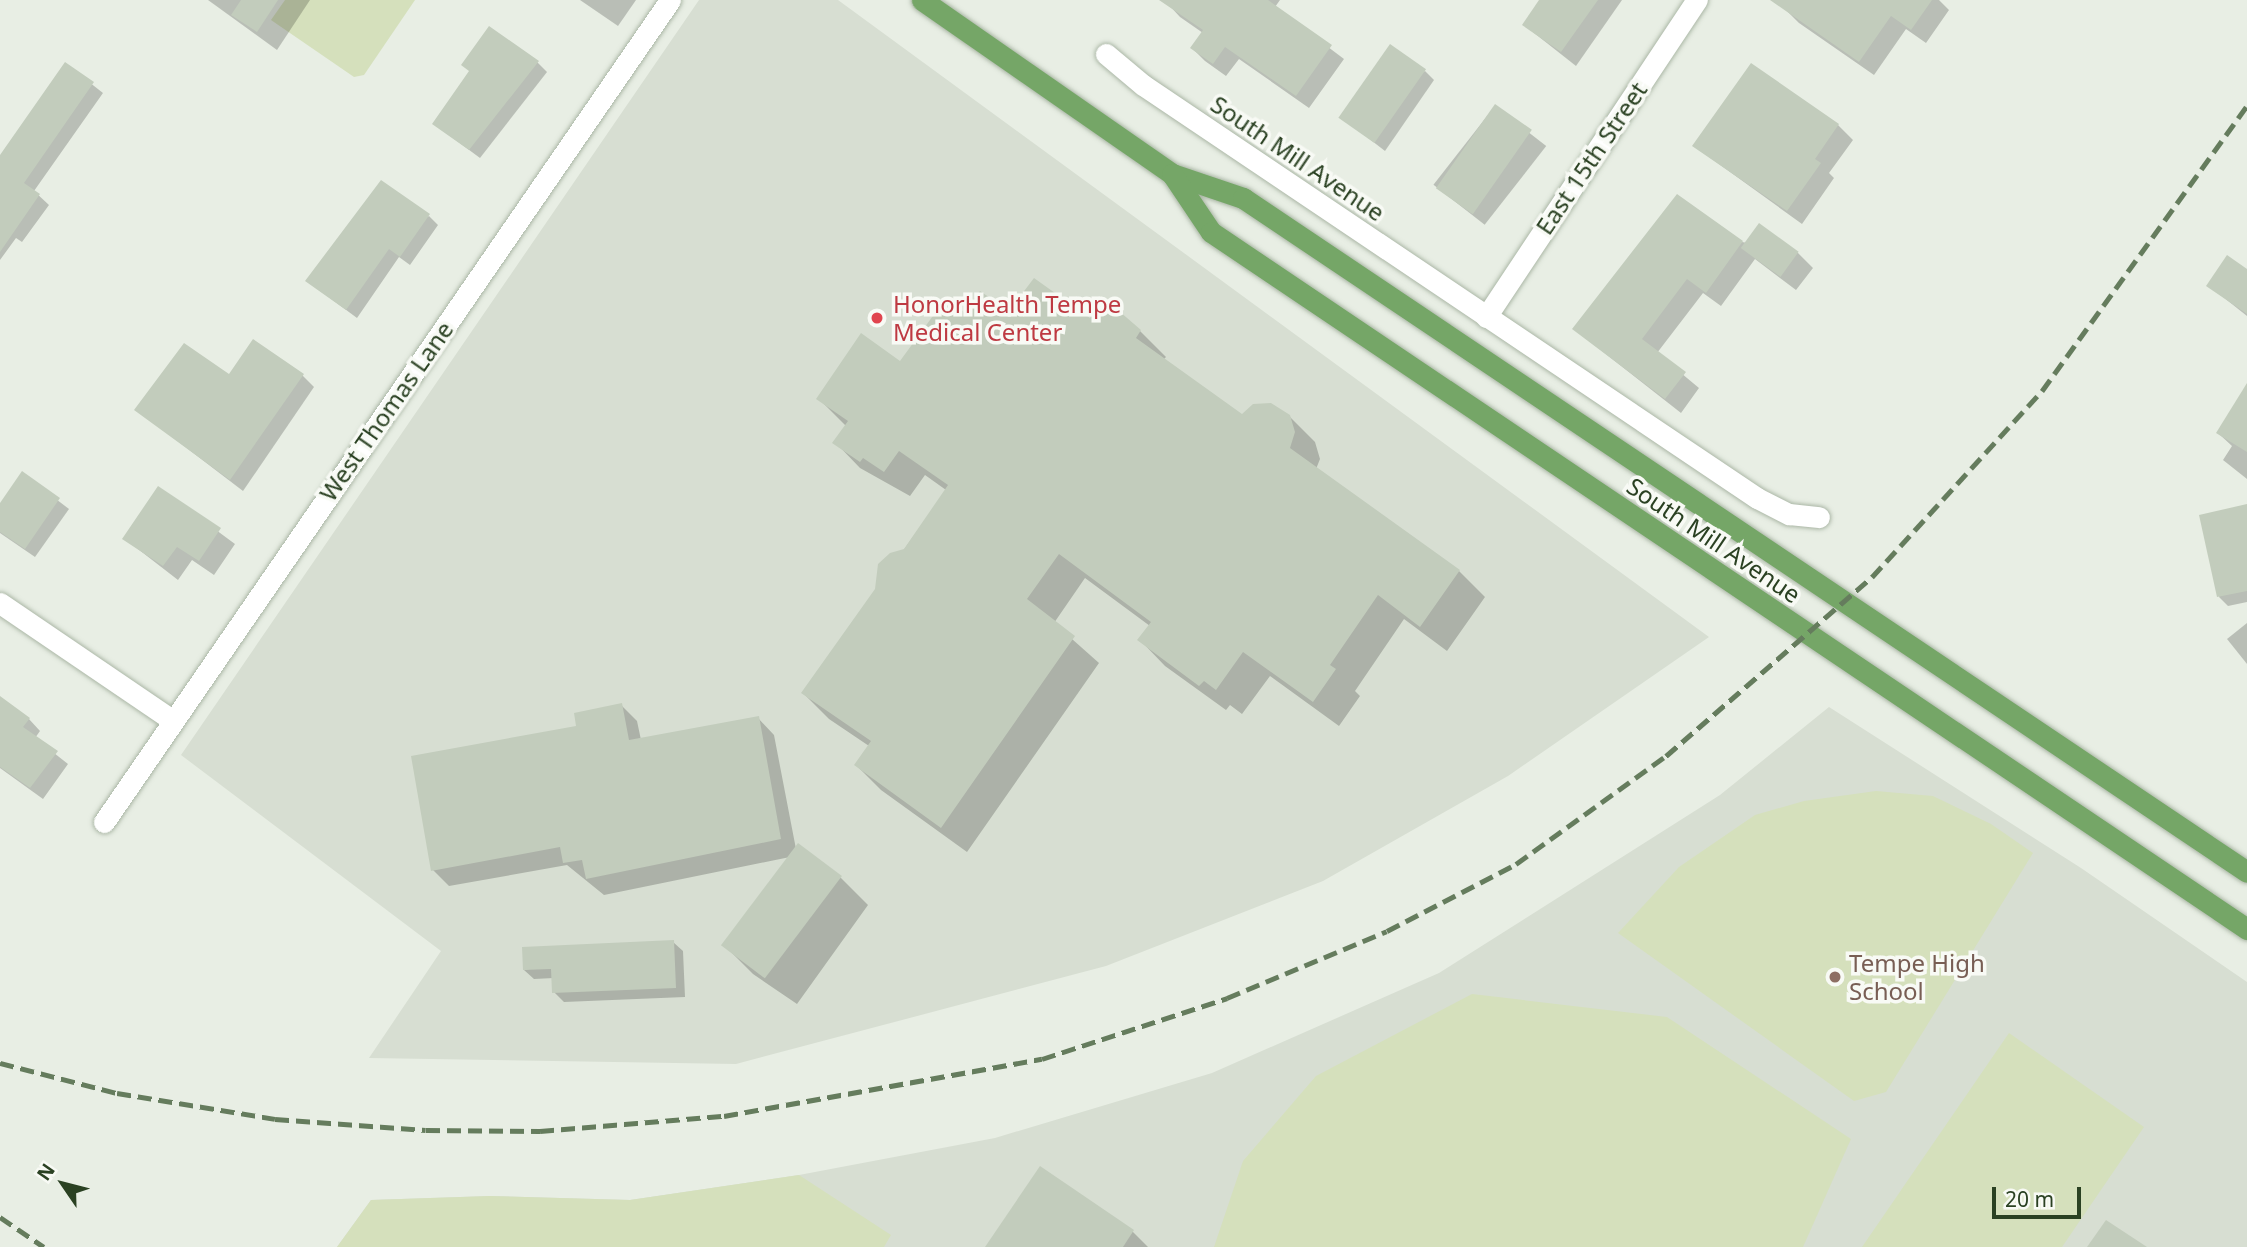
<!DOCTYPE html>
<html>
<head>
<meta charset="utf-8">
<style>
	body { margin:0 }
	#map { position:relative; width:2247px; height:1247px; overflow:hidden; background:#e8eee4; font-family:"Noto Sans",sans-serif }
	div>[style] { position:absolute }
	.built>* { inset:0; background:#d7ded2 }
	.green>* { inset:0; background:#d5e0bc }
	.shadow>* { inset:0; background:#0003; transform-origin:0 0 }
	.building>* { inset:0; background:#c2ccbc; transform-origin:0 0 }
	.roads { filter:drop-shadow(0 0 2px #abb7a6) drop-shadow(0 0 2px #abb7a6) }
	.minor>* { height:21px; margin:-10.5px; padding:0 10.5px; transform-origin:10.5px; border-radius:10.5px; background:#fff }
	.major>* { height:21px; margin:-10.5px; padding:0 10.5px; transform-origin:10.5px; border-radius:10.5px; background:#75a667 }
	.rail>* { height:5px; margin-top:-2.5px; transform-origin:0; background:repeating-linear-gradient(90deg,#657c5d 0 14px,transparent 0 21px) }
	.dots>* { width:19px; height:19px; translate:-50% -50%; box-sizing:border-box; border:4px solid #f8faf5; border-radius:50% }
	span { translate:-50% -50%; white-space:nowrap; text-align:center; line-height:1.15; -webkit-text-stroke:7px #f8faf5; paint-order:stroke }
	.street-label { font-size:24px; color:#2a4122 }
	.health-label { font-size:24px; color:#be3a42 }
	.left { translate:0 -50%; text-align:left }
	.education-label { font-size:24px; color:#785e54 }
	.north { position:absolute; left:28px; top:1149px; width:70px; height:70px; -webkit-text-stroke:5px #f8faf5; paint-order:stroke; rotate:305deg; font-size:19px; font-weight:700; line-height:28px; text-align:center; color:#2a4122 }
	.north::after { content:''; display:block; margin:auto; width:24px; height:32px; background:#2a4122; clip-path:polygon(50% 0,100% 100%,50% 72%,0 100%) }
	.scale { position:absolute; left:1992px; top:1187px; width:89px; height:32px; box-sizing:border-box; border:4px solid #2a4122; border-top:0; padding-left:9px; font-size:21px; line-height:24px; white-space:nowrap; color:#2a4122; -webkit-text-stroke:5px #f8faf5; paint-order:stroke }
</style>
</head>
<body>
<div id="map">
	<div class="built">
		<div style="clip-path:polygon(699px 0,838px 0,1709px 637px,1508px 776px,1323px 881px,1106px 966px,736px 1064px,369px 1058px,441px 951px,181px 755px)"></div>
		<div style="clip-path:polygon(1829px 707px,2081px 868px,2247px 982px,2247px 1247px,337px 1247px,371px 1200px,490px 1196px,630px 1200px,799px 1175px,995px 1138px,1212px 1073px,1439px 973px,1720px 795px)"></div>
	</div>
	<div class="green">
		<div style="clip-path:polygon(285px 0,415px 0,364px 75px,354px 77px,271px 20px)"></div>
		<div style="clip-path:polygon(1876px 791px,1933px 796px,1991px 824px,2033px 853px,1886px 1092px,1854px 1101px,1618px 933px,1679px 867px,1755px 815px,1804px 801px)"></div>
		<div style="clip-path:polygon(1472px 994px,1667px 1017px,1851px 1139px,1803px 1247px,1214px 1247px,1243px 1161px,1316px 1076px)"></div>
		<div style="clip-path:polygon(2009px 1033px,2144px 1127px,2062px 1247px,1862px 1247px)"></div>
		<div style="clip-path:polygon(799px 1175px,891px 1235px,884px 1247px,337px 1247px,371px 1200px,490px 1196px,630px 1200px)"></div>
	</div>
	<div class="shadow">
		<div style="clip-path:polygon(208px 0,310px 0,277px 50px)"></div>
		<div style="clip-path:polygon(580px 0,636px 0,618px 26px)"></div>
		<div style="clip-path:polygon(1170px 0,1280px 0,1275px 7px,1344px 59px,1309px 108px,1239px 59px,1226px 76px,1205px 61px,1192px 48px,1203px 33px,1180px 17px,1168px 4px)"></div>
		<div style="clip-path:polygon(1541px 0,1622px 0,1576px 66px,1524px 25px)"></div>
		<div style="clip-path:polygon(1791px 0,1939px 0,1949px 10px,1926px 43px,1906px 29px,1874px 75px,1799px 23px,1785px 9px)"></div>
		<div style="clip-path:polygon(537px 62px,547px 72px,480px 158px,434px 124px)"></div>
		<div style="clip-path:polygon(66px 64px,103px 93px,34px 191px,49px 205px,22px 242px,16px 238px,0 260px,0 161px)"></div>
		<div style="clip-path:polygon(1425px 71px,1434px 80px,1385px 151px,1341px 117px)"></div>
		<div style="left:1495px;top:106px;width:65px;height:100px;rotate:38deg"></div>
		<div style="clip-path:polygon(1838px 125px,1853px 140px,1829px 173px,1834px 178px,1802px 224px,1694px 146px)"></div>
		<div style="clip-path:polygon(429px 216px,438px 225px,410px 265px,399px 257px,357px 318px,307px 281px)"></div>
		<div style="clip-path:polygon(1742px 242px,1798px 253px,1813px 268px,1796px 290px,1755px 259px,1721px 306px,1703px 293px,1657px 353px,1699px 388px,1681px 413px,1574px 329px)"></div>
		<div style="clip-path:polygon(2247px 271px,2247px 316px,2208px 285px)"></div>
		<div style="clip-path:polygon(1010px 313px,1091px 320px,1140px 331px,1166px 357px,1163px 360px,1242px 416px,1289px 416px,1315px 442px,1320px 459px,1316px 469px,1459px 571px,1485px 597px,1447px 651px,1404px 619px,1355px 691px,1360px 696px,1339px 726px,1270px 676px,1242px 714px,1230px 705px,1226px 710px,1165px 666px,1140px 640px,1150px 626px,1085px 578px,1054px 623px,1099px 663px,967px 852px,881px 790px,856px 765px,869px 746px,829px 719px,803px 693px,946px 490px,925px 475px,910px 496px,860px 468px,835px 442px,846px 426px,818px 398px,901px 363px,965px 315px)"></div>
		<div style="clip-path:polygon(302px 375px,314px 387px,243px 491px,137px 410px,229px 376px)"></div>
		<div style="clip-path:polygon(2247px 386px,2247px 479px,2223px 460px,2232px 446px,2218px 433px)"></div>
		<div style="clip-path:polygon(23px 474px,69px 509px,35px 557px,0 533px,0 506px)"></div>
		<div style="clip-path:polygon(159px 488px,235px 544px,214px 575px,192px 560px,178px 580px,125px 539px)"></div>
		<div style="clip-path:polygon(2247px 510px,2247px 602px,2228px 606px,2219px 597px)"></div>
		<div style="clip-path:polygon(2247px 623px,2247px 664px,2227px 639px)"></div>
		<div style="clip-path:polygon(0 704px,29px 719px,40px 731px,35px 738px,68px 764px,43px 799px,0 768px)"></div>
		<div style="clip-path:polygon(621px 705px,637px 721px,641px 740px,758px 718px,774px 735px,796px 849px,798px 846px,841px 878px,868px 905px,797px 1004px,753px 974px,726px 947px,790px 857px,604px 895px,567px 865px,449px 886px,433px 870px,578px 727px)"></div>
		<div style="clip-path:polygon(673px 942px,683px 951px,685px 997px,564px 1002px,554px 992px,554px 978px,534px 979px,524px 970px)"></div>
		<div style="clip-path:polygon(1041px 1169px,1133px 1232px,1148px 1247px,988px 1247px)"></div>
	</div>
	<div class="building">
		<div style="clip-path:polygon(241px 0,278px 0,257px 32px,231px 15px)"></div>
		<div style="clip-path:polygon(1159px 0,1268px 0,1332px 45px,1296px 96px,1225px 47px,1213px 64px,1190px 48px,1203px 30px)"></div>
		<div style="clip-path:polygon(1539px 0,1598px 0,1561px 52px,1522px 25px)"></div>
		<div style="clip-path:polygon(1770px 0,1932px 0,1911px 30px,1891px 16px,1859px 62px)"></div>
		<div style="clip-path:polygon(489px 26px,539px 61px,469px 150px,432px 124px,469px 71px,461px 65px)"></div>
		<div style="left:1390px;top:44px;width:44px;height:90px;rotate:35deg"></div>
		<div style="clip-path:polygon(65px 62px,94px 82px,24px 183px,40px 194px,0 252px,0 155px)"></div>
		<div style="clip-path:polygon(1751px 63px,1839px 124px,1815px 159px,1821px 163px,1787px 211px,1692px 146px)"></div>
		<div style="left:1495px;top:104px;width:45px;height:103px;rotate:35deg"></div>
		<div style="clip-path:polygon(381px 180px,430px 214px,400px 257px,389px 249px,346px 310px,305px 281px)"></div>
		<div style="clip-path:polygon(1677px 194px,1743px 241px,1706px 293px,1687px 279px,1642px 339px,1686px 372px,1665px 399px,1572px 329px)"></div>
		<div style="left:1759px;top:223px;width:49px;height:31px;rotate:36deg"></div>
		<div style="clip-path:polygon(2227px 255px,2247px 269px,2247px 314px,2206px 286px)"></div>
		<div style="clip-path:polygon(1034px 278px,1090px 318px,1105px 299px,1141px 330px,1136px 338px,1242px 414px,1253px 404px,1271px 403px,1290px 415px,1295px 432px,1290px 448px,1460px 570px,1420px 627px,1378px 595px,1330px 665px,1336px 669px,1313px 702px,1243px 652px,1216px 690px,1204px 681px,1199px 686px,1137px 640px,1151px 622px,1059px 554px,1027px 599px,1075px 636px,941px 828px,854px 765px,871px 741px,801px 693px,875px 589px,878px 564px,890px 553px,904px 549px,948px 485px,899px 451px,884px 472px,863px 458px,860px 462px,832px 443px,848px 421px,816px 399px,861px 333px,900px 361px,946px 298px,964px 312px,980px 291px,1009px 311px)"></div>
		<div style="clip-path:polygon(253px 339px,304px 374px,230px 480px,134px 410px,184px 343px,229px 374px)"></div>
		<div style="clip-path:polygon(2247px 383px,2247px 452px,2216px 433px)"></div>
		<div style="clip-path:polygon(22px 471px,60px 498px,25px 549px,0 532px,0 503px)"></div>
		<div style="clip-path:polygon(158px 486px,221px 528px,199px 561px,177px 547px,163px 566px,122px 539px)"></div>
		<div style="clip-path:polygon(2247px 504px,2247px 591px,2217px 597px,2199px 515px)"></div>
		<div style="clip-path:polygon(0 696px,30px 718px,23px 727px,58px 751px,30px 788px,0 767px)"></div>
		<div style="clip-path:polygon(622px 703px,629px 740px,759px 716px,781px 839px,586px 879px,582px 860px,563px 863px,560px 847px,431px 871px,411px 756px,576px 726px,574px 713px)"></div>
		<div style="left:798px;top:843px;width:55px;height:128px;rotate:37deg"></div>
		<div style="clip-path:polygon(674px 940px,676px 988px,552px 993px,551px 969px,523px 970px,522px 947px)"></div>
		<div style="clip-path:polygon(1040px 1166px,1134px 1230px,1123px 1247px,985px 1247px)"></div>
		<div style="clip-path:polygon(2106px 1220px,2147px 1247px,2087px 1247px)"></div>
	</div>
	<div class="roads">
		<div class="minor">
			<div style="left:1106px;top:54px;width:48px;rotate:40deg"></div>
			<div style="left:1143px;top:85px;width:740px;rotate:33.93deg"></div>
			<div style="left:1757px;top:498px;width:36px;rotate:27deg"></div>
			<div style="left:1789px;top:514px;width:30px;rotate:6deg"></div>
			<div style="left:1486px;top:317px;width:381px;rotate:-56.4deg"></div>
			<div style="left:0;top:603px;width:208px;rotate:34.2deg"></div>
			<div style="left:104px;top:822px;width:998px;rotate:-55.45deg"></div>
		</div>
		<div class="major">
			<div style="left:922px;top:0;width:305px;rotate:34.8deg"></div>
			<div style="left:1172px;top:174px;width:75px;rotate:18.7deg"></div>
			<div style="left:1243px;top:198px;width:1209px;rotate:33.87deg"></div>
			<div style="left:1172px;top:174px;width:70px;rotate:56.1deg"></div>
			<div style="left:1211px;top:232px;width:1249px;rotate:33.93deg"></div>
		</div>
	</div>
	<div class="rail">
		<div style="left:0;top:1063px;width:121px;rotate:14.4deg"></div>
		<div style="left:117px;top:1093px;width:160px;rotate:9.3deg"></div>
		<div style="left:275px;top:1119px;width:151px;rotate:4.2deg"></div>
		<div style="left:426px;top:1130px;width:114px;rotate:0.5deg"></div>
		<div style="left:540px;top:1131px;width:185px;rotate:-4.7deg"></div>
		<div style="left:724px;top:1116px;width:323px;rotate:-10.2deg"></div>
		<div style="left:1042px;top:1059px;width:195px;rotate:-18.2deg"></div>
		<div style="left:1227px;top:998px;width:173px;rotate:-22.7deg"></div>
		<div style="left:1387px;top:931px;width:145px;rotate:-27.4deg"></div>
		<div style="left:1516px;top:864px;width:185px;rotate:-35.8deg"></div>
		<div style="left:1666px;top:756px;width:273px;rotate:-41deg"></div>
		<div style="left:1872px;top:577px;width:252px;rotate:-47.6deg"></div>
		<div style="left:2042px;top:391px;width:351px;rotate:-54.3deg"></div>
		<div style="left:0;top:1217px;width:53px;rotate:34.3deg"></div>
	</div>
	<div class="dots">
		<div style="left:877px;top:318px;background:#e0444e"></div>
		<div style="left:1835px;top:977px;background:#8d6e63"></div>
	</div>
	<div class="street-label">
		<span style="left:1298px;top:158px;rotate:34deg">South Mill Avenue</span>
		<span style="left:1591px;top:158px;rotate:-56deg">East 15th Street</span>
		<span style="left:386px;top:411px;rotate:-55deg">West Thomas Lane</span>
		<span style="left:1714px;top:540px;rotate:34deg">South Mill Avenue</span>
	</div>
	<div class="health-label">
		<span class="left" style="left:893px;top:318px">HonorHealth Tempe<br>Medical Center</span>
	</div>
	<div class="education-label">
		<span class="left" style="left:1849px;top:977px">Tempe High<br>School</span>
	</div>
	<div class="north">N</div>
	<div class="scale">20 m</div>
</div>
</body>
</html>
